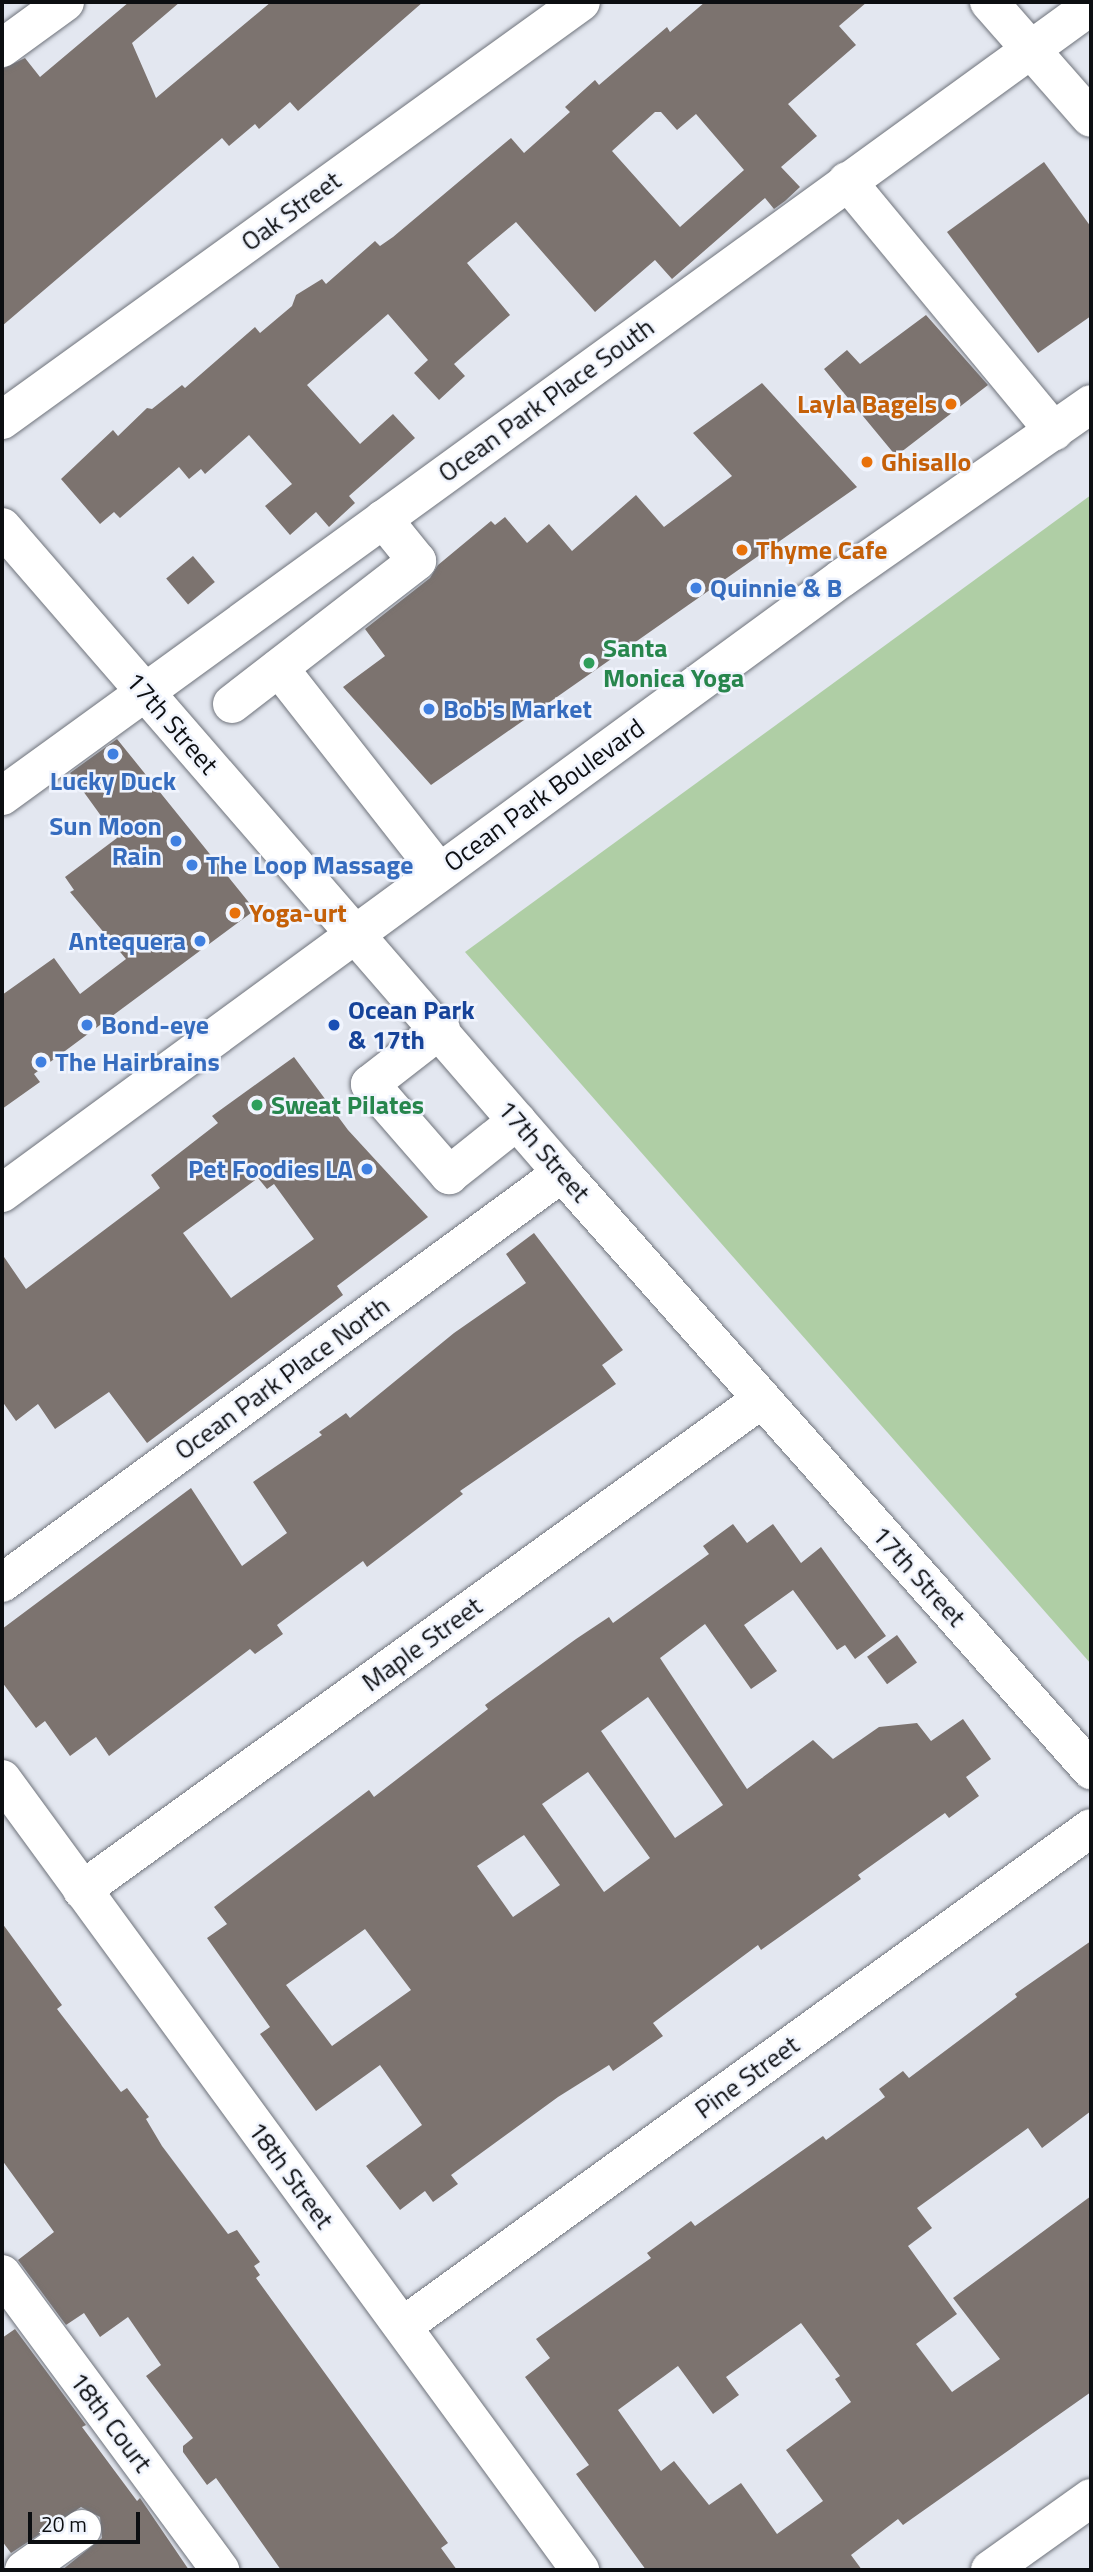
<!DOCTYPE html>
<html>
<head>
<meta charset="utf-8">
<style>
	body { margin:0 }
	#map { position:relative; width:1093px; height:2572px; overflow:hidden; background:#e3e7f0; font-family:"Titillium Web",sans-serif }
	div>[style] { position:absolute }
	.green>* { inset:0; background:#afcea5 }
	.building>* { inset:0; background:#7c736f; transform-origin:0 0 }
	.roads { filter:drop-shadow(0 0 2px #6f737b) drop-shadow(0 0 2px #6f737b) }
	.minor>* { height:38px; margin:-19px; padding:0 19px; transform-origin:19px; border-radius:19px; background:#fff }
	.dots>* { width:19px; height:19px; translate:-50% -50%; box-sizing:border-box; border:4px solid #f0f4fd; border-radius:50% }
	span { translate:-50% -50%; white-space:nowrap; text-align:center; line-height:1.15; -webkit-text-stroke:5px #f0f4fd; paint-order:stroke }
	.street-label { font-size:26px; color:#0c0e11 }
	.food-label { font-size:26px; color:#c56008; font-weight:700 }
	.right { translate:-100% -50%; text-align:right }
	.left { translate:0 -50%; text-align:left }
	.shop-label { font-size:26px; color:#366cbe; font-weight:700 }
	.leisure-label { font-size:26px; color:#27864d; font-weight:700 }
	.transit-label { font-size:26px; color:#164399; font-weight:700 }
	.frame { position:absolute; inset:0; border:4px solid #0c0e11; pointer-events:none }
	.scale { position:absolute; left:28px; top:2512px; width:112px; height:32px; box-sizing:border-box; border:4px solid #0c0e11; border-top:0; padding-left:9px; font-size:21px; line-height:24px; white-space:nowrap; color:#0c0e11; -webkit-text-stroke:5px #f0f4fd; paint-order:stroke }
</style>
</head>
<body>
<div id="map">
	<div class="green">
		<div style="clip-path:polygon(1091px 495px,1091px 1664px,465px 952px)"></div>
	</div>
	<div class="building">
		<div style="clip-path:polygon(129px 2px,180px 2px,132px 43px,156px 98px,271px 2px,423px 2px,298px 111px,290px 102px,259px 129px,255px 124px,229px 146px,222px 138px,2px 326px,2px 69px,25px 58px,40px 77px)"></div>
		<div style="clip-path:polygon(evenodd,705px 2px,867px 2px,839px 26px,856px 45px,788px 104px,817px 136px,781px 167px,800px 187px,785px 201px,774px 209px,765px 198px,672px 279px,655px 260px,595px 312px,516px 222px,467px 263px,510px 315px,454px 364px,465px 376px,439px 400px,414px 373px,428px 360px,388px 314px,307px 385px,360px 444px,393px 414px,415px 438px,349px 496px,355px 503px,329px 527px,316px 512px,290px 535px,265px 506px,292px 484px,249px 435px,205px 474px,201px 469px,189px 479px,179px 467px,120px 518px,114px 512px,100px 524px,61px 479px,113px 430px,118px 436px,147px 408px,152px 409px,182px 385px,185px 388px,255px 327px,260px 333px,292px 306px,296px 295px,322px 279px,326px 284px,375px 241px,380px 246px,393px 237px,511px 138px,524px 153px,570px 112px,565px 107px,595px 80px,599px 85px,667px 27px,670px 32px,705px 2px,655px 112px,661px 112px,677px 130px,696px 114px,744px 170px,680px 227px,612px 151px,655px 112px)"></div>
		<div style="clip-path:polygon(1044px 162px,1091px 227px,1091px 316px,1038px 353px,947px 232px)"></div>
		<div style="clip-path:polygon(926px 315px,988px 385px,896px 456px,824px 369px,847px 350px,860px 364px)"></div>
		<div style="clip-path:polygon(762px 383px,857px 487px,431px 785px,343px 687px,385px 656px,365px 629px,430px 578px,438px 565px,491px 521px,495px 525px,505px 517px,527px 543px,549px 524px,572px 551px,636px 495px,664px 527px,732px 476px,693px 433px)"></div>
		<div style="left:193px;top:556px;width:34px;height:35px;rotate:50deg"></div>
		<div style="clip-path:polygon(117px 739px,255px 910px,34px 1074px,40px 1082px,2px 1109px,2px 995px,54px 958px,80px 994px,126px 959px,70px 892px,74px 890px,65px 877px,117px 838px,70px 773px)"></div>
		<div style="clip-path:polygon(evenodd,294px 1057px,348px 1130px,428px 1217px,337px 1286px,343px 1295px,147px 1443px,109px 1392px,55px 1429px,38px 1404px,16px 1421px,2px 1401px,2px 1254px,26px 1289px,160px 1188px,151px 1175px,218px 1123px,212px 1116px,294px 1057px,258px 1178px,267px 1189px,274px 1184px,314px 1239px,231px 1298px,183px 1233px,258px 1178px)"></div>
		<div style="clip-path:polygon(534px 1233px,623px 1350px,602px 1365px,616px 1384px,460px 1491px,463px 1494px,367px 1567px,363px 1561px,277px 1625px,283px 1634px,255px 1654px,250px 1649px,109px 1756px,96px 1737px,70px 1756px,45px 1721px,36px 1728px,2px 1682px,2px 1629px,191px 1488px,242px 1566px,287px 1533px,253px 1482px,322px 1435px,319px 1432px,346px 1413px,350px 1418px,454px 1333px,526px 1283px,506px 1254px)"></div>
		<div style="clip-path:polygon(evenodd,733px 1524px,747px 1543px,773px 1524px,801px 1563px,821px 1547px,886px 1636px,855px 1659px,845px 1645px,837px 1650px,793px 1590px,744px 1625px,777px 1671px,751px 1689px,705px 1624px,660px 1658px,747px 1789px,813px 1740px,833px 1759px,879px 1727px,917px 1723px,931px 1741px,963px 1719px,991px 1759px,966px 1777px,979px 1796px,949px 1818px,945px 1813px,858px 1875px,861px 1879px,761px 1950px,758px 1945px,653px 2023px,663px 2036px,613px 2071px,609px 2065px,558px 2097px,451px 2175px,458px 2184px,433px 2202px,425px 2191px,400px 2210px,366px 2166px,422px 2125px,380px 2065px,316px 2111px,260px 2034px,270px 2027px,207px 1938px,227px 1924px,214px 1907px,369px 1790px,374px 1797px,488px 1709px,485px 1705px,576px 1639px,609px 1617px,613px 1623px,709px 1554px,703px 1546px,733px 1524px,648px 1697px,723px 1805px,675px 1838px,601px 1731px,648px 1697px,733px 1524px,588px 1772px,650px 1858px,604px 1892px,542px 1804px,588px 1772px,733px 1524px,524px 1835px,560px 1885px,513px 1917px,477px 1866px,524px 1835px,733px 1524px,365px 1929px,411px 1990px,332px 2046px,286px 1985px,365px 1929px)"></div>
		<div style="left:897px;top:1635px;width:34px;height:37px;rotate:54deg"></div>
		<div style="clip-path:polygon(2px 1923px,62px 2005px,57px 2009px,121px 2092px,127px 2088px,149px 2117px,146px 2119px,162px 2146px,228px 2234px,237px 2230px,260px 2262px,254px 2266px,260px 2275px,256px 2278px,448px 2543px,441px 2548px,457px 2570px,281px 2570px,216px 2478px,207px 2485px,183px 2452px,183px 2446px,193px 2438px,146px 2376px,161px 2365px,128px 2317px,100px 2337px,84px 2313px,66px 2325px,18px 2260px,54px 2232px,2px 2160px)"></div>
		<div style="clip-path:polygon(evenodd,1091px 1941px,1091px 2111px,1042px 2148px,1028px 2128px,917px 2208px,932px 2228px,908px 2246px,957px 2314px,916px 2344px,952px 2392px,1000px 2359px,953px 2298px,1091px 2196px,1091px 2392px,903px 2525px,898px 2519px,851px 2555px,862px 2570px,646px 2570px,576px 2474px,589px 2465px,525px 2377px,550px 2358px,536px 2339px,651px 2258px,647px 2253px,691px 2221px,695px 2226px,823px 2136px,826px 2140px,885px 2097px,879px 2089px,903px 2071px,909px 2078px,1017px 1997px,1015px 1994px,1091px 1941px,801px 2323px,840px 2376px,835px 2379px,851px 2402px,786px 2450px,823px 2501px,777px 2534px,741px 2483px,709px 2505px,674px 2461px,661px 2471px,618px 2410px,678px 2366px,713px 2414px,739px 2395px,726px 2377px,801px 2323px)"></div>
		<div style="clip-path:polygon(15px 2329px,86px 2425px,82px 2427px,137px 2501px,140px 2498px,189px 2570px,62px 2570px,102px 2538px,100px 2517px,81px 2507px,11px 2553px,2px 2541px,2px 2338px)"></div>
	</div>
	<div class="roads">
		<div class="minor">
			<div style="left:989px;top:2px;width:154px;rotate:48.7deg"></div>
			<div style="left:2px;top:48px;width:78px;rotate:-36.1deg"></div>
			<div style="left:847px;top:181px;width:325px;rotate:50.4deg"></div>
			<div style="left:2px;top:420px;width:714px;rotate:-35.83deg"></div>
			<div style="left:2px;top:527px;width:855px;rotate:49.08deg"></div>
			<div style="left:562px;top:1173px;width:798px;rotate:48.46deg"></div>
			<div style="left:279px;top:668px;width:259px;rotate:51.9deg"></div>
			<div style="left:232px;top:704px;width:234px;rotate:-37.7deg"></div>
			<div style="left:417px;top:561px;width:54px;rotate:-129deg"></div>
			<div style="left:2px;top:796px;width:1345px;rotate:-35.96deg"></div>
			<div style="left:441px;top:1029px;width:90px;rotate:142.2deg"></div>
			<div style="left:370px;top:1084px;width:121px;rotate:49deg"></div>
			<div style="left:449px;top:1175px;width:87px;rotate:-38.5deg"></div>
			<div style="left:2px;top:1193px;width:1041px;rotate:-36.21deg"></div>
			<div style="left:842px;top:578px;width:304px;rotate:-34.9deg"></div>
			<div style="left:2px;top:1583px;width:694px;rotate:-36.21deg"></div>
			<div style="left:2px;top:1779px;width:980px;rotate:53.84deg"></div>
			<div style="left:82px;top:1890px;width:839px;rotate:-35.83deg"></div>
			<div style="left:2px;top:2274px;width:368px;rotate:53.6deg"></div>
			<div style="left:403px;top:2326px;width:849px;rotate:-35.9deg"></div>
			<div style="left:24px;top:2570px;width:71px;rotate:-35.3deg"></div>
			<div style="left:990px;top:2570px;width:124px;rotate:-35.5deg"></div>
		</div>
	</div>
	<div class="dots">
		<div style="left:951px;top:404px;background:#e8710a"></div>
		<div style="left:867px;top:462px;background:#e8710a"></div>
		<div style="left:742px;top:550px;background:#e8710a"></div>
		<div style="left:696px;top:588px;background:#3f7fe0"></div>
		<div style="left:589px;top:663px;background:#2e9e5b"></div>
		<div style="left:429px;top:709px;background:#3f7fe0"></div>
		<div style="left:113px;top:754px;background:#3f7fe0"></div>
		<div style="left:176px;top:841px;background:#3f7fe0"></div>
		<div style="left:192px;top:865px;background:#3f7fe0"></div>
		<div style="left:235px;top:913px;background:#e8710a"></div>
		<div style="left:200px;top:941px;background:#3f7fe0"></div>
		<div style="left:87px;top:1025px;background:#3f7fe0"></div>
		<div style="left:334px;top:1025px;background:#1a4fb4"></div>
		<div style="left:41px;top:1062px;background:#3f7fe0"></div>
		<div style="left:257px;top:1105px;background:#2e9e5b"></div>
		<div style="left:367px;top:1169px;background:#3f7fe0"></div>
	</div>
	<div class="street-label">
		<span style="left:291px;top:211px;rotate:-36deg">Oak Street</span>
		<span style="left:546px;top:400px;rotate:-36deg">Ocean Park Place South</span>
		<span style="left:172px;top:723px;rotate:49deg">17th Street</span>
		<span style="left:544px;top:795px;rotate:-36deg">Ocean Park Boulevard</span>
		<span style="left:544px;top:1151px;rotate:49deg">17th Street</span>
		<span style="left:282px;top:1378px;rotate:-36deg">Ocean Park Place North</span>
		<span style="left:919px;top:1576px;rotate:48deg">17th Street</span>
		<span style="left:422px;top:1644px;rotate:-36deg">Maple Street</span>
		<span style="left:747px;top:2077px;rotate:-36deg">Pine Street</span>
		<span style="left:291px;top:2175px;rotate:54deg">18th Street</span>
		<span style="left:111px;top:2422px;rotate:53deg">18th Court</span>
	</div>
	<div class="food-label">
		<span class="right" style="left:937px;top:404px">Layla Bagels</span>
		<span class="left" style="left:881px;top:462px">Ghisallo</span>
		<span class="left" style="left:756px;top:550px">Thyme Cafe</span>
		<span class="left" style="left:249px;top:913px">Yoga-urt</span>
	</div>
	<div class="shop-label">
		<span class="left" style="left:710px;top:588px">Quinnie &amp; B</span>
		<span class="left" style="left:443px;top:709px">Bob's Market</span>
		<span style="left:113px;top:781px">Lucky Duck</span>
		<span class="right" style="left:162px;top:841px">Sun Moon<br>Rain</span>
		<span class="left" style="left:206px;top:865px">The Loop Massage</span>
		<span class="right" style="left:186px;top:941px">Antequera</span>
		<span class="left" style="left:101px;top:1025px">Bond-eye</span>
		<span class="left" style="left:55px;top:1062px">The Hairbrains</span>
		<span class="right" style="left:353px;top:1169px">Pet Foodies LA</span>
	</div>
	<div class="leisure-label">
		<span class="left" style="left:603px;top:663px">Santa<br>Monica Yoga</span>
		<span class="left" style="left:271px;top:1105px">Sweat Pilates</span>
	</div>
	<div class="transit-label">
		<span class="left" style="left:348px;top:1025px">Ocean Park<br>&amp; 17th</span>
	</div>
	<div class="frame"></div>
	<div class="scale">20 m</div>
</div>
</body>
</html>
